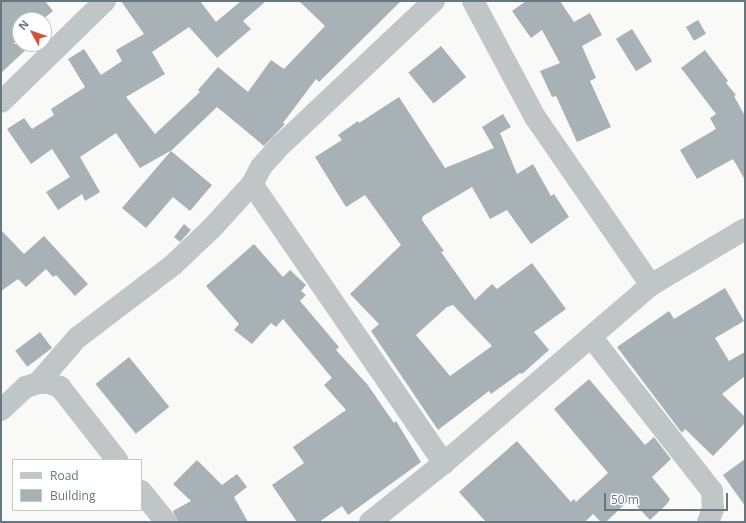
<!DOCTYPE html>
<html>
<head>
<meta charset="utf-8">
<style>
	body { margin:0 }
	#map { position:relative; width:746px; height:523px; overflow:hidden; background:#f9f9f7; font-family:"Open Sans",sans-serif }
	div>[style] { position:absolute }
	.building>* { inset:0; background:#a8b1b6; transform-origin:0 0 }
	.minor>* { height:22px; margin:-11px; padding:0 11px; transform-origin:11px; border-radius:11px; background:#c0c5c8 }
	span { translate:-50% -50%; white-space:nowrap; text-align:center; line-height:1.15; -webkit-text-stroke:4px #fff; paint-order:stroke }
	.frame { position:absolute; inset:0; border:2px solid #667780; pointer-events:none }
	.legend { position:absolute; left:12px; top:459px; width:130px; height:52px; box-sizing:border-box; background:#fff; border:1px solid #c2c9cc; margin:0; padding:5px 7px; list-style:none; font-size:12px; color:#667780 }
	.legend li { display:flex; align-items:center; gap:8px; height:20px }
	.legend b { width:20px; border:1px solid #c2c9cc }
	.north { position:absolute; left:12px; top:12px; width:40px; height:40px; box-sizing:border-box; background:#fff; border:1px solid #c2c9cc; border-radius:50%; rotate:310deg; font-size:11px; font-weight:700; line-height:16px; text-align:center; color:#667780 }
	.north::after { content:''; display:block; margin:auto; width:14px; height:18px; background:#d75039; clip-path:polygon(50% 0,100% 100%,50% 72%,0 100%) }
	.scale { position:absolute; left:604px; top:493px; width:124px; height:18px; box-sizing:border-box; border:2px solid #667780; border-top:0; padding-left:5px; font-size:12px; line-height:14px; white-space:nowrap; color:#667780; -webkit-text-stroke:3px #fff; paint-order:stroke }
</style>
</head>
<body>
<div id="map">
	<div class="building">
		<div style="clip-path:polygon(1px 1px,45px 1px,53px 11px,42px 20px,20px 20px,20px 38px,13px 44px,32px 44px,1px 73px)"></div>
		<div style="clip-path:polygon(121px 1px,200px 1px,216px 22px,241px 1px,266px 1px,243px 21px,251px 29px,217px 58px,189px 27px,152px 52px,165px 74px,126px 97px,155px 134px,200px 92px,198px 90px,218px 67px,248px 92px,271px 60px,284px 69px,325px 26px,299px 1px,401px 1px,319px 82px,316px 79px,283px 123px,285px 124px,264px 146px,217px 107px,172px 150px,140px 168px,116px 133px,80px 157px,100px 192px,85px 201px,82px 194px,58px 210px,46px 192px,70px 177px,52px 149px,31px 164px,7px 129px,24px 118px,32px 129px,54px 115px,51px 109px,85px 87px,68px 59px,84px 49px,101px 75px,122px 61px,116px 50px,144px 34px)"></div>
		<div style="clip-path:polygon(526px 1px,560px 1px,574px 22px,590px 13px,602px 35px,582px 46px,596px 78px,590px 81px,611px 127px,577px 142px,556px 96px,552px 97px,540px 71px,560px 63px,542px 30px,531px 38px,512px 11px)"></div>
		<div style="left:698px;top:20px;width:16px;height:14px;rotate:60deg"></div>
		<div style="left:632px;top:29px;width:38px;height:19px;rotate:58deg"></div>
		<div style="left:441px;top:46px;width:40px;height:42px;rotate:51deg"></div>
		<div style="clip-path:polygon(705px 50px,728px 81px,726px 83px,736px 95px,734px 96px,745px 116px,745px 180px,733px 159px,697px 179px,680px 150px,716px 129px,710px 118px,716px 114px,681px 68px)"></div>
		<div style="clip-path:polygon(evenodd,399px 97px,445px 168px,494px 148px,482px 127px,503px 114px,511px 127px,500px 133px,517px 174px,533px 164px,551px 196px,554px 194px,569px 217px,531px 244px,507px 210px,490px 219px,472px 187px,423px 216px,422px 220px,444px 251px,441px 252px,475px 300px,492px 284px,497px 289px,532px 263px,566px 309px,534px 332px,549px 350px,522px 374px,520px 373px,491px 394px,489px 391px,438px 430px,371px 331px,379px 324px,350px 294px,401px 245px,365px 195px,346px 207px,315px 157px,342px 140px,338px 135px,358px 121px,359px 123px,399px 97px,453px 305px,492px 346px,450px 376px,416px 335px,447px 307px,453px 305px)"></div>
		<div style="clip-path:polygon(171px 151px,212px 185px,190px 211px,173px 197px,146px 228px,122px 208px)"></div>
		<div style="clip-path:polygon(184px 224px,191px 230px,180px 242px,174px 237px)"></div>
		<div style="clip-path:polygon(1px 230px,24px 254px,44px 236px,88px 284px,75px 296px,56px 275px,53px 277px,46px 269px,26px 287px,18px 279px,1px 291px)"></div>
		<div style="clip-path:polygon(254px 244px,283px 277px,290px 270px,306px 285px,301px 291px,306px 295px,300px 301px,339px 347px,336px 350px,367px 384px,394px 423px,396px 421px,421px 462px,348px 515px,342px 506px,319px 522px,297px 522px,272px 485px,304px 463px,293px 447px,346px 410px,324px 385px,332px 378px,283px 319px,276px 327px,271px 323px,252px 344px,234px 330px,239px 324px,206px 286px)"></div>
		<div style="clip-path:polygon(725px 288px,744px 321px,715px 338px,729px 361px,745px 352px,745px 376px,722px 394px,745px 417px,745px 423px,713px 456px,685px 429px,682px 433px,617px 347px,669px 311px,674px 319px)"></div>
		<div style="left:40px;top:332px;width:20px;height:31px;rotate:53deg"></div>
		<div style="left:129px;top:357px;width:64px;height:43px;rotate:51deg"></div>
		<div style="clip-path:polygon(589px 379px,645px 445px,654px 437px,671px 459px,652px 477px,670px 499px,667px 504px,650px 520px,630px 499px,606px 522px,601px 522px,593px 514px,585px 522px,486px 522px,459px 492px,517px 441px,571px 502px,574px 499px,576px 502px,608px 473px,554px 409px)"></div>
		<div style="clip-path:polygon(745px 459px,745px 506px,723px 475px)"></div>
		<div style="clip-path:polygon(197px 460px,222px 485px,237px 474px,247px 487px,234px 497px,248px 522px,178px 522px,173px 511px,191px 501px,173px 484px)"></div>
	</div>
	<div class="minor">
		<div style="left:473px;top:1px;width:132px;rotate:61.9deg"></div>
		<div style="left:535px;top:117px;width:204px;rotate:55.4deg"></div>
		<div style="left:1px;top:102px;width:145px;rotate:-44.2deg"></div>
		<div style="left:252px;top:184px;width:339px;rotate:55.5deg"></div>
		<div style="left:592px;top:338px;width:194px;rotate:51.9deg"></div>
		<div style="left:712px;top:491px;width:18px;rotate:87deg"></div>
		<div style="left:713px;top:509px;width:14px;rotate:111deg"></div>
		<div style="left:38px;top:383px;width:60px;rotate:-49.1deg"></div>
		<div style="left:77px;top:338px;width:121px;rotate:-37.2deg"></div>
		<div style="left:173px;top:265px;width:54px;rotate:-43.5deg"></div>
		<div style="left:212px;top:228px;width:59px;rotate:-47.7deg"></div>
		<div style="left:252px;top:184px;width:19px;rotate:-62deg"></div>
		<div style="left:261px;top:167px;width:31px;rotate:-48deg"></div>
		<div style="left:282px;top:144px;width:209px;rotate:-43.3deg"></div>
		<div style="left:1px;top:410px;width:34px;rotate:-43deg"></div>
		<div style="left:26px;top:387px;width:13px;rotate:-18deg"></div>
		<div style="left:38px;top:383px;width:11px"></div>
		<div style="left:49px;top:383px;width:12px;rotate:20deg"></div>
		<div style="left:60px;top:387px;width:93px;rotate:52deg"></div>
		<div style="left:141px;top:491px;width:40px;rotate:51deg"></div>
		<div style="left:370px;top:522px;width:95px;rotate:-38.6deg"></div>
		<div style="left:444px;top:463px;width:273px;rotate:-40.7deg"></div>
		<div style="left:651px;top:285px;width:109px;rotate:-30.8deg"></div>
	</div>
	<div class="frame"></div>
	<ul class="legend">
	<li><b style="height:5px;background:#c0c5c8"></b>Road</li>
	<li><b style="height:11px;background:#a8b1b6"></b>Building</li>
	</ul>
	<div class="north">N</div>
	<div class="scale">50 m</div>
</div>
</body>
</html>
